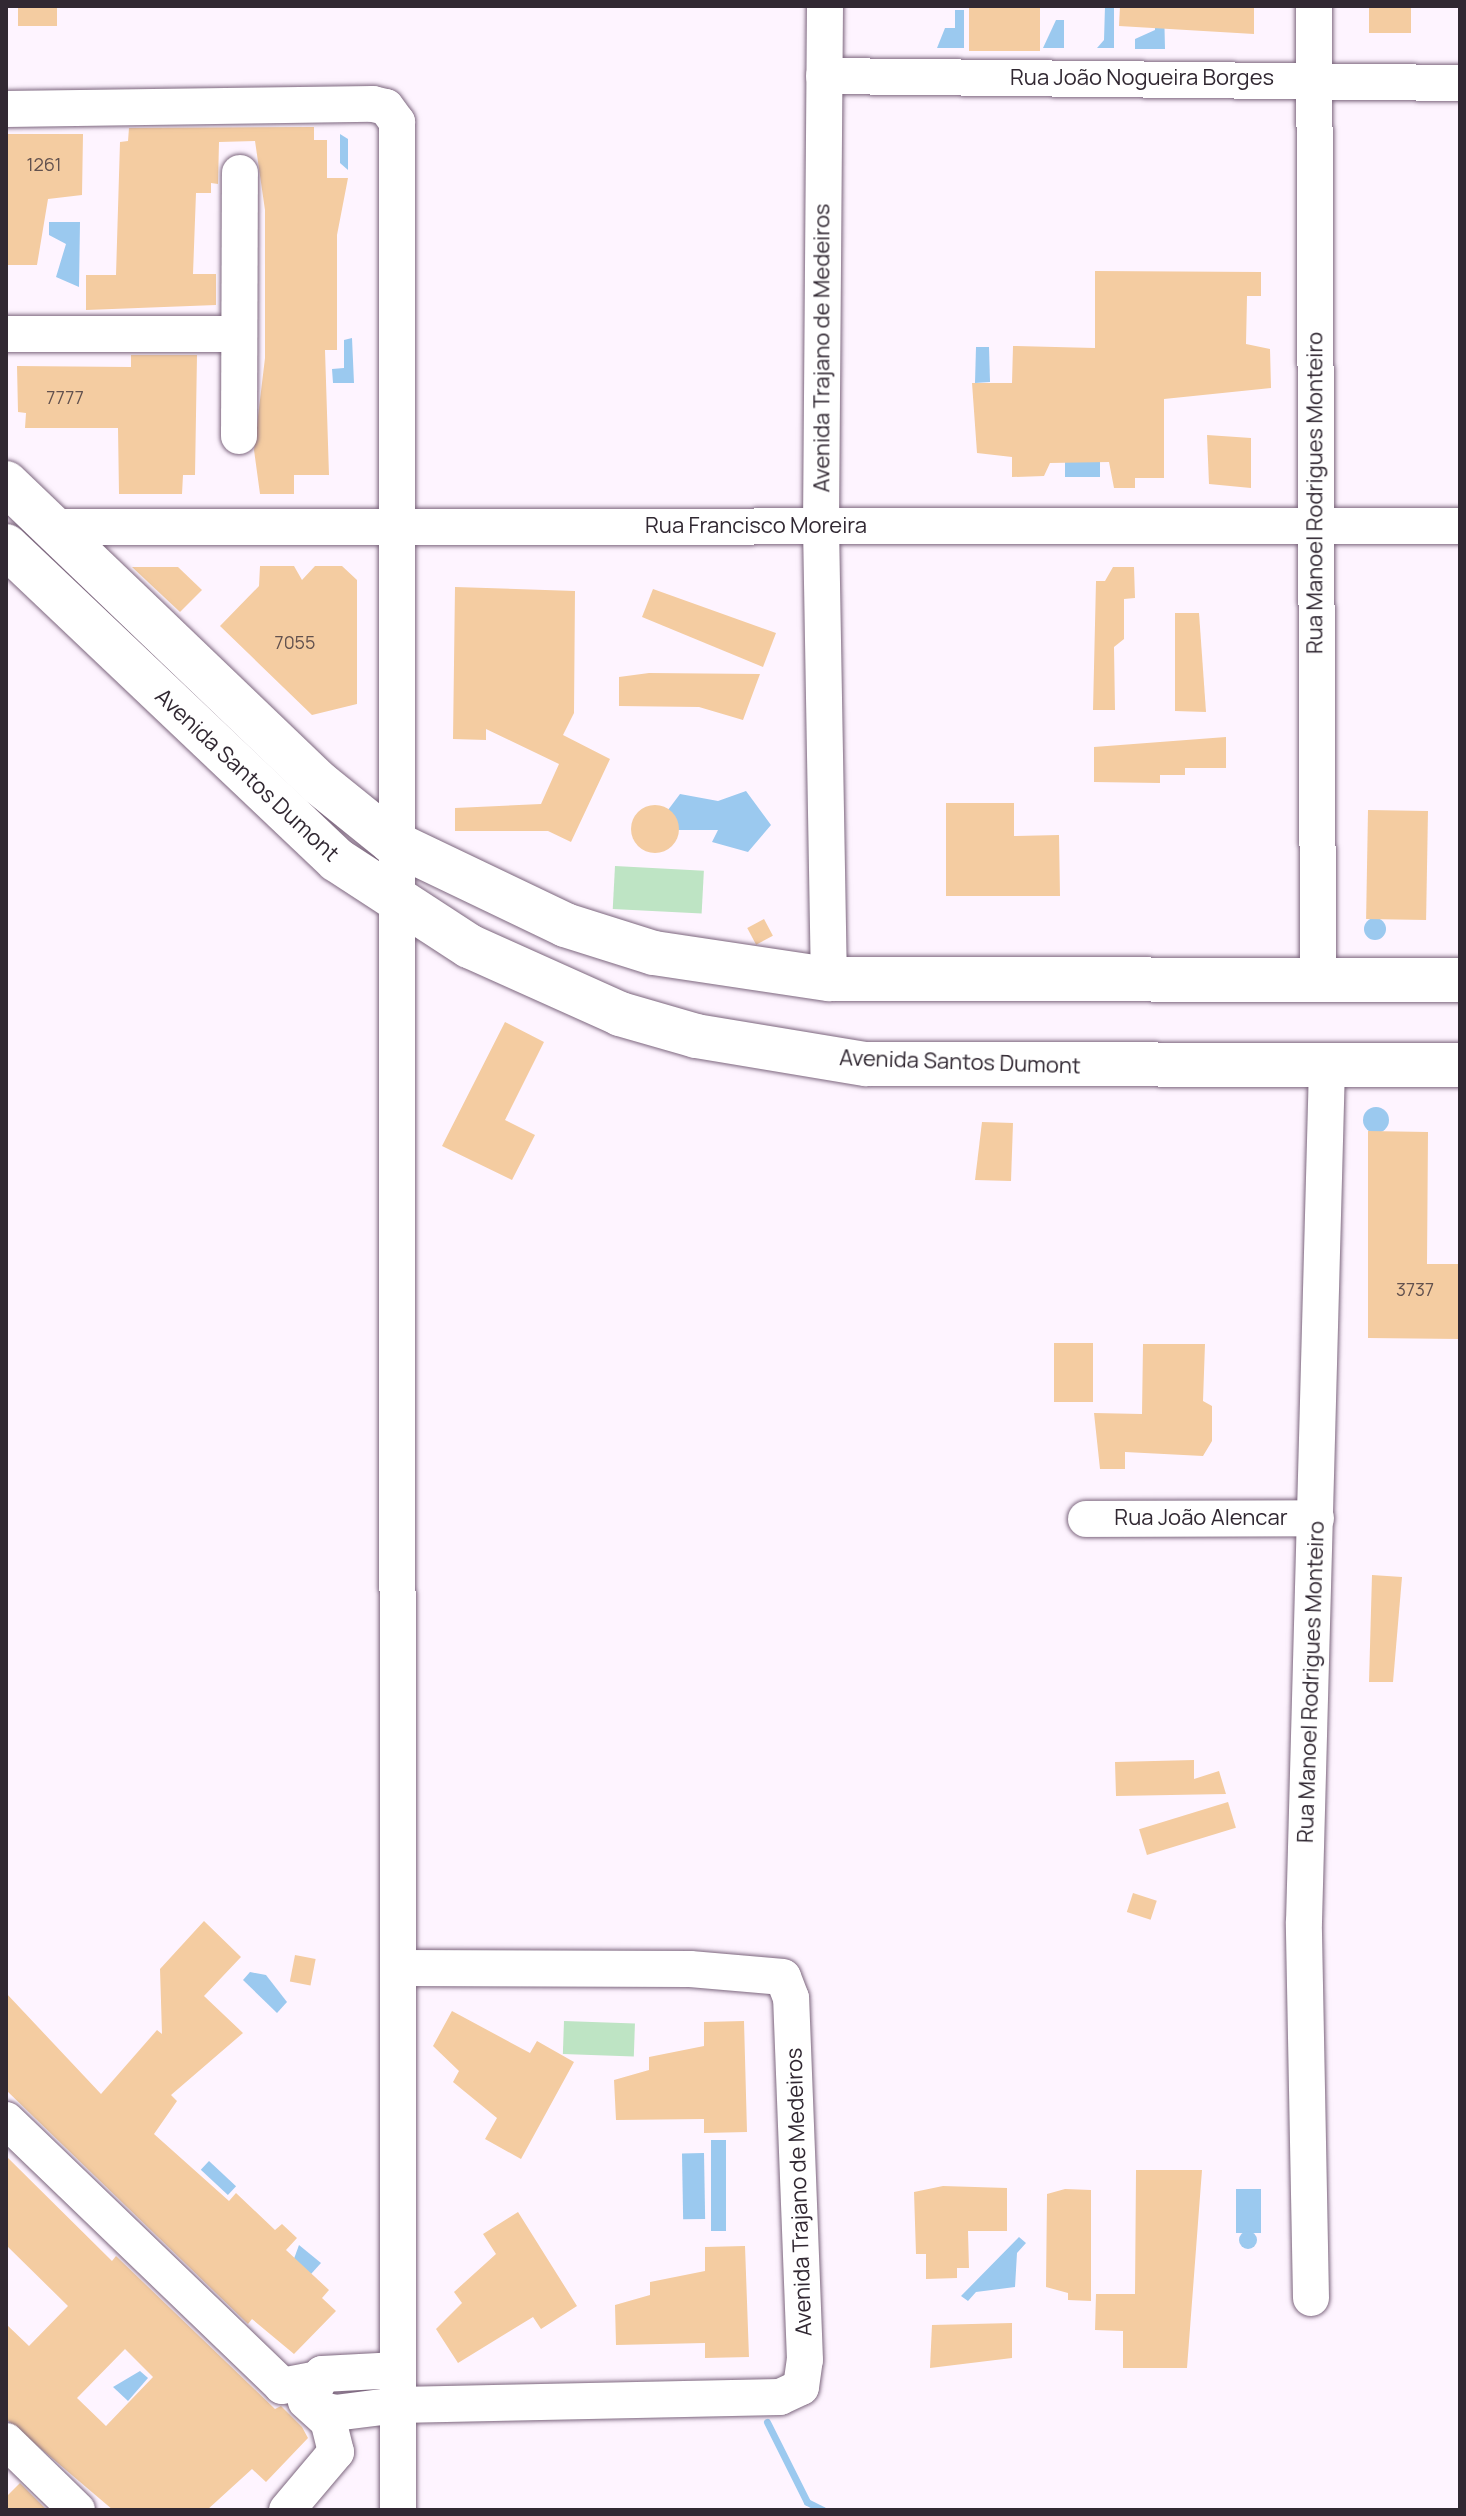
<!DOCTYPE html>
<html>
<head>
<meta charset="utf-8">
<style>
	body { margin:0 }
	#map { position:relative; width:1466px; height:2516px; overflow:hidden; background:#fef4ff; font-family:Manrope,sans-serif }
	div>[style] { position:absolute }
	.green>* { inset:0; background:#bee4c4; transform-origin:0 0 }
	.water>* { inset:0; background:#9bc9ef; transform-origin:0 0 }
	.round { border-radius:50% }
	.stream>* { height:7px; margin:-3.5px; padding:0 3.5px; transform-origin:3.5px; border-radius:3.5px; background:#9bc9ef }
	.building>* { inset:0; background:#f4cca1; transform-origin:0 0 }
	.roads { filter:drop-shadow(0 0 2px #7c667e) drop-shadow(0 0 2px #7c667e) }
	.minor>* { height:36px; margin:-18px; padding:0 18px; transform-origin:18px; border-radius:18px; background:#fff }
	.major>* { height:44px; margin:-22px; padding:0 22px; transform-origin:22px; border-radius:22px; background:#fff }
	span { translate:-50% -50%; white-space:nowrap; text-align:center; line-height:1.15; -webkit-text-stroke:6px #fff; paint-order:stroke }
	.number-label { font-size:18px; color:#62514e }
	.number-label span { -webkit-text-stroke-width:0 }
	.street-label { font-size:22px; color:#312832 }
	.frame { position:absolute; inset:0; border:8px solid #312832; pointer-events:none }
</style>
</head>
<body>
<div id="map">
	<div class="green">
		<div style="left:615px;top:866px;width:89px;height:43px;rotate:3deg"></div>
		<div style="left:564px;top:2021px;width:71px;height:33px;rotate:2deg"></div>
	</div>
	<div class="water">
		<div style="clip-path:polygon(1105px 6px,1114px 6px,1114px 48px,1097px 48px,1104px 40px)"></div>
		<div style="clip-path:polygon(1155px 6px,1164px 6px,1165px 49px,1135px 49px,1135px 39px,1155px 30px)"></div>
		<div style="clip-path:polygon(955px 10px,964px 10px,964px 48px,937px 48px,945px 28px,955px 28px)"></div>
		<div style="clip-path:polygon(1056px 20px,1064px 20px,1064px 48px,1043px 48px)"></div>
		<div style="clip-path:polygon(340px 134px,348px 139px,348px 170px,340px 163px)"></div>
		<div style="clip-path:polygon(49px 222px,80px 222px,79px 287px,56px 277px,66px 244px,49px 235px)"></div>
		<div style="clip-path:polygon(352px 338px,354px 383px,333px 383px,332px 369px,344px 368px,344px 340px)"></div>
		<div style="clip-path:polygon(976px 347px,989px 347px,990px 382px,975px 383px)"></div>
		<div style="left:1065px;top:462px;width:35px;height:15px"></div>
		<div style="clip-path:polygon(746px 791px,771px 825px,748px 852px,712px 842px,718px 830px,676px 830px,665px 814px,680px 794px,718px 801px)"></div>
		<div class="round" style="left:1364px;top:918px;width:22px;height:22px"></div>
		<div class="round" style="left:1363px;top:1107px;width:26px;height:26px"></div>
		<div style="clip-path:polygon(250px 1972px,266px 1975px,287px 2002px,277px 2013px,243px 1980px)"></div>
		<div style="left:711px;top:2140px;width:15px;height:91px"></div>
		<div style="left:704px;top:2153px;width:66px;height:22px;rotate:89deg"></div>
		<div style="left:209px;top:2161px;width:37px;height:12px;rotate:43deg"></div>
		<div style="left:1236px;top:2189px;width:25px;height:44px"></div>
		<div class="round" style="left:1239px;top:2231px;width:18px;height:18px"></div>
		<div style="clip-path:polygon(1019px 2237px,1026px 2243px,1017px 2253px,1015px 2287px,976px 2292px,968px 2301px,961px 2296px)"></div>
		<div style="clip-path:polygon(299px 2245px,321px 2263px,311px 2274px,291px 2267px)"></div>
		<div style="clip-path:polygon(140px 2371px,148px 2378px,128px 2401px,113px 2387px)"></div>
	</div>
	<div class="stream">
		<div style="left:767px;top:2422px;width:89px;rotate:63.4deg"></div>
		<div style="left:807px;top:2502px;width:18px;rotate:27deg"></div>
	</div>
	<div class="building">
		<div style="left:18px;top:6px;width:39px;height:20px"></div>
		<div style="left:969px;top:6px;width:71px;height:45px"></div>
		<div style="clip-path:polygon(1120px 6px,1254px 6px,1254px 34px,1119px 26px)"></div>
		<div style="left:1369px;top:6px;width:42px;height:27px"></div>
		<div style="clip-path:polygon(314px 127px,314px 140px,327px 140px,327px 178px,348px 178px,337px 235px,337px 350px,325px 350px,329px 475px,294px 475px,294px 494px,260px 494px,254px 450px,265px 358px,265px 210px,255px 141px,219px 142px,218px 184px,211px 183px,211px 193px,196px 193px,193px 274px,216px 274px,216px 305px,86px 310px,86px 275px,116px 275px,120px 142px,128px 141px,129px 128px)"></div>
		<div style="clip-path:polygon(6px 134px,83px 134px,82px 195px,48px 199px,37px 265px,6px 265px)"></div>
		<div style="clip-path:polygon(1095px 271px,1261px 272px,1261px 296px,1247px 296px,1246px 344px,1270px 349px,1271px 388px,1164px 399px,1164px 478px,1135px 478px,1135px 488px,1114px 488px,1109px 462px,1050px 463px,1044px 476px,1012px 477px,1012px 457px,977px 453px,972px 383px,1012px 383px,1013px 346px,1095px 348px)"></div>
		<div style="clip-path:polygon(131px 355px,197px 355px,195px 475px,183px 475px,182px 494px,119px 494px,118px 428px,25px 428px,26px 413px,18px 412px,17px 366px,131px 367px)"></div>
		<div style="clip-path:polygon(1207px 435px,1251px 438px,1251px 488px,1209px 484px)"></div>
		<div style="clip-path:polygon(260px 566px,294px 566px,302px 580px,315px 566px,342px 566px,357px 580px,357px 704px,312px 715px,220px 626px,259px 586px)"></div>
		<div style="clip-path:polygon(132px 567px,178px 567px,202px 590px,180px 612px)"></div>
		<div style="clip-path:polygon(1113px 567px,1134px 567px,1135px 598px,1124px 599px,1124px 639px,1114px 647px,1115px 710px,1093px 710px,1096px 581px,1105px 581px)"></div>
		<div style="clip-path:polygon(455px 587px,575px 591px,574px 713px,563px 735px,610px 759px,571px 842px,548px 831px,455px 831px,455px 808px,541px 804px,559px 764px,486px 729px,486px 740px,453px 739px)"></div>
		<div style="clip-path:polygon(653px 589px,776px 633px,763px 667px,642px 617px)"></div>
		<div style="clip-path:polygon(1175px 613px,1199px 613px,1206px 712px,1175px 711px)"></div>
		<div style="clip-path:polygon(649px 673px,760px 674px,743px 720px,699px 707px,619px 706px,619px 677px)"></div>
		<div style="clip-path:polygon(1226px 737px,1226px 768px,1185px 768px,1185px 775px,1160px 775px,1160px 783px,1094px 782px,1094px 747px)"></div>
		<div style="clip-path:polygon(946px 803px,1014px 803px,1014px 836px,1059px 835px,1060px 896px,946px 896px)"></div>
		<div class="round" style="left:631px;top:805px;width:48px;height:48px"></div>
		<div style="left:1368px;top:810px;width:60px;height:109px;rotate:1deg"></div>
		<div style="left:764px;top:919px;width:19px;height:19px;rotate:62deg"></div>
		<div style="clip-path:polygon(505px 1022px,544px 1042px,505px 1120px,535px 1135px,512px 1180px,442px 1146px)"></div>
		<div style="clip-path:polygon(982px 1122px,1013px 1123px,1011px 1181px,975px 1180px)"></div>
		<div style="clip-path:polygon(1368px 1131px,1428px 1132px,1427px 1264px,1460px 1264px,1460px 1339px,1368px 1338px)"></div>
		<div style="left:1054px;top:1343px;width:39px;height:59px"></div>
		<div style="clip-path:polygon(1143px 1344px,1205px 1344px,1203px 1401px,1212px 1406px,1212px 1441px,1203px 1456px,1125px 1452px,1125px 1469px,1100px 1469px,1094px 1413px,1142px 1414px)"></div>
		<div style="clip-path:polygon(1372px 1575px,1402px 1577px,1393px 1682px,1369px 1682px)"></div>
		<div style="clip-path:polygon(1194px 1760px,1194px 1779px,1219px 1771px,1226px 1794px,1116px 1796px,1115px 1762px)"></div>
		<div style="left:1228px;top:1802px;width:27px;height:93px;rotate:73deg"></div>
		<div style="left:1133px;top:1893px;width:25px;height:20px;rotate:18deg"></div>
		<div style="clip-path:polygon(204px 1921px,241px 1957px,204px 1996px,243px 2033px,171px 2095px,177px 2101px,154px 2134px,229px 2201px,236px 2193px,275px 2230px,282px 2224px,297px 2238px,286px 2250px,329px 2290px,322px 2298px,336px 2311px,294px 2354px,252px 2319px,248px 2324px,6px 2090px,6px 1993px,101px 2094px,157px 2030px,162px 2034px,160px 1969px)"></div>
		<div style="left:295px;top:1955px;width:21px;height:27px;rotate:11deg"></div>
		<div style="clip-path:polygon(452px 2011px,530px 2053px,537px 2041px,574px 2062px,521px 2159px,485px 2139px,497px 2118px,453px 2082px,459px 2071px,433px 2046px)"></div>
		<div style="clip-path:polygon(744px 2021px,747px 2132px,704px 2133px,704px 2119px,616px 2120px,614px 2080px,649px 2070px,649px 2057px,704px 2046px,704px 2022px)"></div>
		<div style="clip-path:polygon(evenodd,6px 2156px,112px 2261px,116px 2256px,275px 2409px,281px 2406px,302px 2427px,308px 2438px,266px 2482px,252px 2469px,207px 2510px,113px 2510px,6px 2419px,6px 2324px,29px 2346px,68px 2306px,6px 2245px,6px 2156px,125px 2349px,153px 2377px,106px 2426px,77px 2398px,125px 2349px)"></div>
		<div style="clip-path:polygon(1136px 2170px,1202px 2170px,1187px 2368px,1123px 2368px,1123px 2331px,1095px 2330px,1096px 2294px,1135px 2294px)"></div>
		<div style="clip-path:polygon(943px 2186px,1007px 2188px,1007px 2231px,968px 2231px,969px 2268px,957px 2268px,957px 2278px,926px 2279px,926px 2254px,916px 2254px,914px 2192px)"></div>
		<div style="clip-path:polygon(1065px 2189px,1091px 2190px,1091px 2301px,1068px 2300px,1068px 2293px,1046px 2287px,1047px 2194px)"></div>
		<div style="clip-path:polygon(518px 2212px,577px 2306px,541px 2329px,533px 2317px,458px 2363px,436px 2329px,462px 2303px,454px 2292px,496px 2254px,483px 2234px)"></div>
		<div style="clip-path:polygon(745px 2246px,749px 2357px,705px 2358px,705px 2343px,616px 2345px,615px 2305px,650px 2295px,650px 2282px,705px 2271px,705px 2247px)"></div>
		<div style="clip-path:polygon(1012px 2323px,1012px 2358px,930px 2368px,932px 2325px)"></div>
		<div style="clip-path:polygon(20px 2483px,47px 2510px,6px 2510px,6px 2497px)"></div>
	</div>
	<div class="roads">
		<div class="minor">
			<div style="left:825px;top:6px;width:520px;rotate:90.44deg"></div>
			<div style="left:821px;top:526px;width:453px;rotate:89deg"></div>
			<div style="left:1314px;top:6px;width:974px;rotate:89.76deg"></div>
			<div style="left:824px;top:76px;width:636px;rotate:0.63deg"></div>
			<div style="left:6px;top:109px;width:367px;rotate:-0.8deg"></div>
			<div style="left:373px;top:104px;width:13px;rotate:13deg"></div>
			<div style="left:386px;top:107px;width:19px;rotate:54deg"></div>
			<div style="left:397px;top:122px;width:2388px;rotate:89.98deg"></div>
			<div style="left:6px;top:334px;width:232px"></div>
			<div style="left:239px;top:436px;width:263px;rotate:-89.8deg"></div>
			<div style="left:52px;top:527px;width:1408px;rotate:-0.04deg"></div>
			<div style="left:1086px;top:1519px;width:230px;rotate:-0.2deg"></div>
			<div style="left:6px;top:2120px;width:383px;rotate:43.9deg"></div>
			<div style="left:282px;top:2386px;width:33px;rotate:-11deg"></div>
			<div style="left:1311px;top:2298px;width:376px;rotate:-91.1deg"></div>
			<div style="left:1304px;top:1922px;width:856px;rotate:-88.46deg"></div>
			<div style="left:398px;top:2370px;width:76px;rotate:177deg"></div>
			<div style="left:322px;top:2374px;width:28px;rotate:116deg"></div>
			<div style="left:310px;top:2399px;width:10px;rotate:61deg"></div>
			<div style="left:315px;top:2408px;width:21px;rotate:14deg"></div>
			<div style="left:335px;top:2413px;width:64px;rotate:-7.2deg"></div>
			<div style="left:398px;top:2405px;width:382px;rotate:-1.2deg"></div>
			<div style="left:780px;top:2397px;width:23px;rotate:-25deg"></div>
			<div style="left:801px;top:2387px;width:27px;rotate:-82deg"></div>
			<div style="left:805px;top:2360px;width:362px;rotate:-92.2deg"></div>
			<div style="left:791px;top:1998px;width:22px;rotate:-111deg"></div>
			<div style="left:783px;top:1977px;width:93px;rotate:-175.1deg"></div>
			<div style="left:690px;top:1969px;width:289px;rotate:-179.8deg"></div>
			<div style="left:6px;top:2441px;width:99px;rotate:44.2deg"></div>
			<div style="left:287px;top:2510px;width:76px;rotate:-49.8deg"></div>
			<div style="left:336px;top:2452px;width:32px;rotate:-104deg"></div>
			<div style="left:328px;top:2421px;width:30px;rotate:-138deg"></div>
		</div>
		<div class="major">
			<div style="left:6px;top:483px;width:434px;rotate:43.8deg"></div>
			<div style="left:319px;top:783px;width:94px;rotate:38.9deg"></div>
			<div style="left:392px;top:842px;width:192px;rotate:25.6deg"></div>
			<div style="left:565px;top:925px;width:93px;rotate:17.5deg"></div>
			<div style="left:654px;top:953px;width:177px;rotate:8.5deg"></div>
			<div style="left:829px;top:979px;width:631px;rotate:0.09deg"></div>
			<div style="left:6px;top:546px;width:456px;rotate:43.5deg"></div>
			<div style="left:337px;top:860px;width:158px;rotate:33.1deg"></div>
			<div style="left:469px;top:946px;width:166px;rotate:24.2deg"></div>
			<div style="left:620px;top:1014px;width:79px;rotate:16.1deg"></div>
			<div style="left:696px;top:1036px;width:172px;rotate:9.4deg"></div>
			<div style="left:866px;top:1064px;width:594px;rotate:0.1deg"></div>
		</div>
	</div>
	<div class="number-label">
		<span style="left:44px;top:164px">1261</span>
		<span style="left:65px;top:397px">7777</span>
		<span style="left:295px;top:642px">7055</span>
		<span style="left:1415px;top:1289px">3737</span>
	</div>
	<div class="street-label">
		<span style="left:1142px;top:78px">Rua João Nogueira Borges</span>
		<span style="left:822px;top:348px;rotate:-90deg">Avenida Trajano de Medeiros</span>
		<span style="left:1315px;top:493px;rotate:-90deg">Rua Manoel Rodrigues Monteiro</span>
		<span style="left:756px;top:526px">Rua Francisco Moreira</span>
		<span style="left:247px;top:775px;rotate:43deg">Avenida Santos Dumont</span>
		<span style="left:960px;top:1062px;rotate:2deg">Avenida Santos Dumont</span>
		<span style="left:1201px;top:1518px">Rua João Alencar</span>
		<span style="left:1311px;top:1682px;rotate:-88deg">Rua Manoel Rodrigues Monteiro</span>
		<span style="left:799px;top:2192px;rotate:-92deg">Avenida Trajano de Medeiros</span>
	</div>
	<div class="frame"></div>
</div>
</body>
</html>
